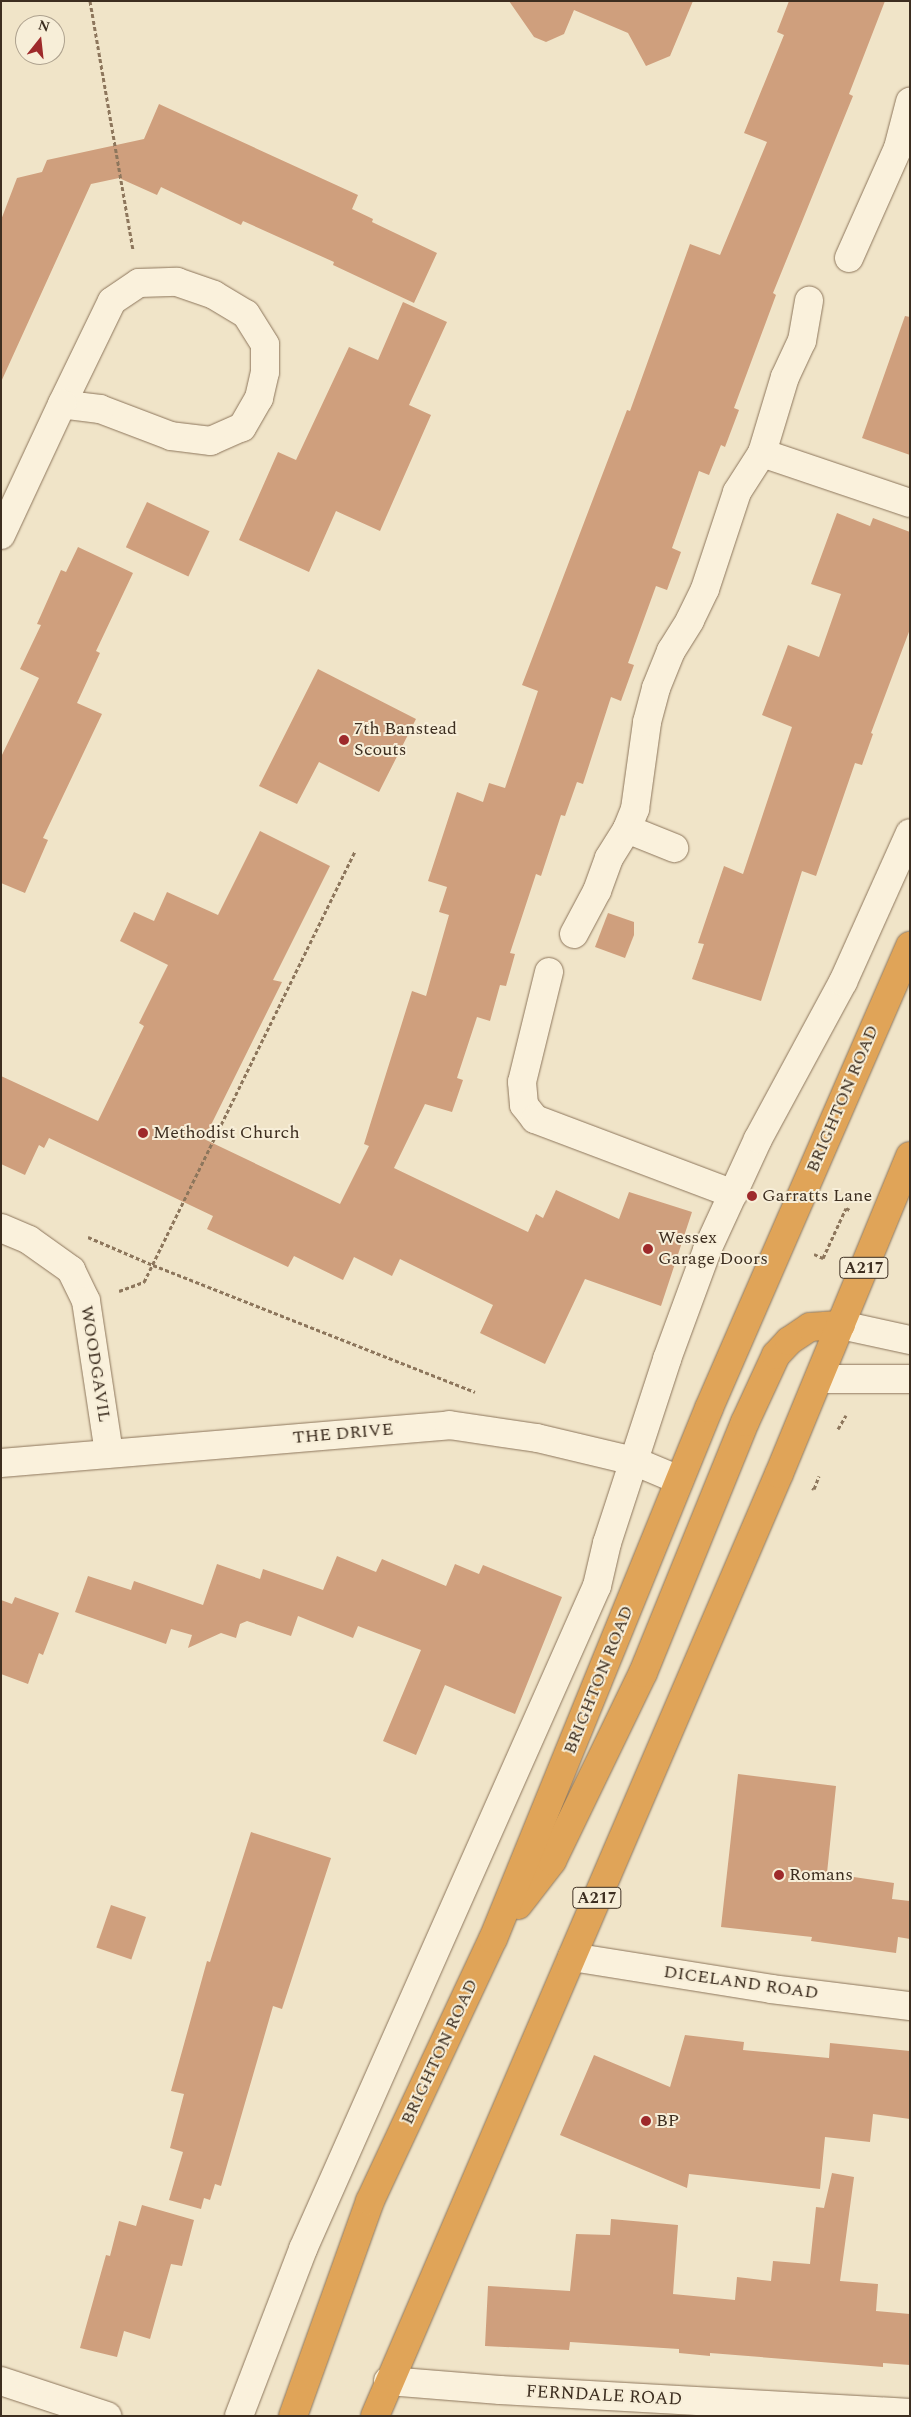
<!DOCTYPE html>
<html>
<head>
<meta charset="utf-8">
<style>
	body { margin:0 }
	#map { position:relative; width:911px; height:2417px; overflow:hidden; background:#f0e4c8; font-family:Spectral,serif }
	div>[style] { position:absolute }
	.building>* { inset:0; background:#cf9f7d; transform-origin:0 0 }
	.path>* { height:3px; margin-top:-1.5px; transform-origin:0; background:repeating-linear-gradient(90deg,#8d765c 0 4px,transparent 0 6.5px) }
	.roads { filter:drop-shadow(0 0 1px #8d765c) drop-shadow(0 0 1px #8d765c) }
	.minor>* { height:28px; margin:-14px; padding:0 14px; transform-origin:14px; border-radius:14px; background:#faf1dc }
	.highway>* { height:28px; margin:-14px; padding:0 14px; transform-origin:14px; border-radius:14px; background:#e0a458 }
	.dots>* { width:14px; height:14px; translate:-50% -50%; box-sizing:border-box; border:2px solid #f7eed8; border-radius:50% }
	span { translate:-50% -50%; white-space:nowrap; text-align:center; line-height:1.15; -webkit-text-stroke:4px #f7eed8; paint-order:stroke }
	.shield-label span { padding:1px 4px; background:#f7eed8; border:1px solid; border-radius:4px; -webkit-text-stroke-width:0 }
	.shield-label { font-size:16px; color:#3d2e20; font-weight:700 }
	.poi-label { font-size:18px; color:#3d2e20 }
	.left { translate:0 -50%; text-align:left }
	.street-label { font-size:18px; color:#3d2e20 }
	.frame { position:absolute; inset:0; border:2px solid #3d2e20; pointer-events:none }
	.north { position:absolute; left:15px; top:15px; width:50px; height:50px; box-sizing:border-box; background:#f7eed8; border:1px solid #ada18e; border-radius:50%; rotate:16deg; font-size:14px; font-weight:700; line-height:20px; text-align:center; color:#3d2e20 }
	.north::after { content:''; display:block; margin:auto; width:18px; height:22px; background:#9e2a2b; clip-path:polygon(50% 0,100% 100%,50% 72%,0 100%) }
</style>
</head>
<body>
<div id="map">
	<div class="building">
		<div style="clip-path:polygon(509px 1px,693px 1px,670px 56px,646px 66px,628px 33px,574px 10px,564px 34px,546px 42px,534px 37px)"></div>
		<div style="clip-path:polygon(789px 1px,885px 1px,849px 94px,853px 96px,773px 293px,776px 295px,734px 408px,739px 410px,725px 447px,721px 445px,709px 475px,699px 471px,672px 548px,681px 552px,667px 590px,656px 586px,628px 663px,634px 665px,621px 701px,611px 697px,583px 784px,577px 782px,565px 816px,561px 815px,541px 876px,536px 874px,510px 953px,515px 954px,506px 986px,500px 985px,490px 1021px,477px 1017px,457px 1078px,463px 1080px,452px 1112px,425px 1104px,394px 1168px,528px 1232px,536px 1214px,543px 1218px,556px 1190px,619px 1219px,629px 1192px,692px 1212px,661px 1306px,585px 1279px,545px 1364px,480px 1333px,493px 1305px,400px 1259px,392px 1276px,354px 1257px,343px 1280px,294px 1256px,288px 1267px,207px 1229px,213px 1216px,49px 1138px,44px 1148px,39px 1145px,25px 1175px,1px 1164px,1px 1076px,98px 1121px,144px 1026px,139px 1023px,168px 965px,120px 941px,134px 912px,154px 921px,167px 892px,218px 915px,260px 831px,330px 866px,273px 980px,282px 982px,204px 1139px,340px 1204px,369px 1146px,364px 1144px,412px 991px,426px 996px,449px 915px,439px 912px,447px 887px,428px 881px,457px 792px,483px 802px,489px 783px,505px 788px,538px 691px,522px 685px,627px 410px,630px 411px,690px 244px,720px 255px,767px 142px,744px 133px,784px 35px,777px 32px)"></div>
		<div style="clip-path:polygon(159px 104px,358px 195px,352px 209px,373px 219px,372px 222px,437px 253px,414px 303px,333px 265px,334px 262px,243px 221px,241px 225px,161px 187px,157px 195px,119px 178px,91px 184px,1px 382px,1px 220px,17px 178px,42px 172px,47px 160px,144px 139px)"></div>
		<div style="clip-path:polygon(403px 302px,447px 322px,409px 405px,431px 415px,380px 531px,336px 511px,309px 572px,239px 540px,278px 452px,296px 460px,349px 347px,378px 360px)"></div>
		<div style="clip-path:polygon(905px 316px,910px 317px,910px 455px,862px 438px)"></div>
		<div style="left:147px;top:502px;width:69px;height:50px;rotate:25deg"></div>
		<div style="clip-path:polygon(837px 513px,870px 526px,873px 518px,910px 532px,910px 629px,871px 733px,873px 734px,862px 765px,855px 763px,816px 876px,802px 871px,761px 1001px,692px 979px,704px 944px,698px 943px,724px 866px,743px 874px,792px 727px,762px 715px,788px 645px,819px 657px,841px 594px,811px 584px)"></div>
		<div style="clip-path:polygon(78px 547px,133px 573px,96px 651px,100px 653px,77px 703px,102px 714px,43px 838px,48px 840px,25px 893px,1px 883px,1px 757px,39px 678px,20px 669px,41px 625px,37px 624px,61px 570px,66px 572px)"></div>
		<div style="clip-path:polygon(318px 669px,416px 719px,379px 792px,319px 762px,297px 804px,259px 786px)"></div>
		<div style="clip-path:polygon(608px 913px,634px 922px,634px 935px,625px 958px,595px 947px)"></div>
		<div style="clip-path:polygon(337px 1556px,376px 1572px,382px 1559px,446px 1586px,455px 1564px,479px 1574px,483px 1565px,562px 1597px,515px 1714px,445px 1685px,416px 1755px,383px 1741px,421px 1650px,358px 1626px,353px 1638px,298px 1616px,291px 1636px,247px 1621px,240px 1624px,236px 1638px,221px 1633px,188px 1648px,192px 1635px,171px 1629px,166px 1644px,75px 1612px,88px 1576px,131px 1590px,134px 1581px,203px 1605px,217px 1564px,260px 1579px,263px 1569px,323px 1590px)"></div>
		<div style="clip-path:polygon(15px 1597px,59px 1613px,43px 1655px,39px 1653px,28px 1684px,1px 1674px,1px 1600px,12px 1604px)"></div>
		<div style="clip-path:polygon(738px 1774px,836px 1786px,827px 1873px,894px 1883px,892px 1899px,910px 1901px,910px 1939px,898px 1937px,896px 1953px,811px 1941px,812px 1937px,721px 1927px)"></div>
		<div style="clip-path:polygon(251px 1832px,331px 1858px,282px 2009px,273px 2006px,221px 2186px,215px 2184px,210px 2200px,204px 2198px,201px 2209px,169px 2200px,183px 2152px,170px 2148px,184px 2094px,171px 2091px,207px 1961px,210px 1962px)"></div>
		<div style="left:111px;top:1905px;width:37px;height:45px;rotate:19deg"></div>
		<div style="clip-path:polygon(685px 2035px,744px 2042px,743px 2050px,829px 2058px,830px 2043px,910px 2051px,910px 2119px,873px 2114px,870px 2142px,825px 2137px,820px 2189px,689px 2174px,687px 2188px,560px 2135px,594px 2055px,670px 2087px)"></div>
		<div style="clip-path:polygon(832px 2173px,854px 2177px,840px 2281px,878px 2284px,876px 2311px,910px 2314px,910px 2365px,883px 2363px,883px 2367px,710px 2353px,710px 2356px,679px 2353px,679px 2349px,570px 2342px,569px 2350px,485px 2346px,488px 2286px,570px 2291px,576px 2234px,610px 2235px,611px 2219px,678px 2225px,673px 2294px,735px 2300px,737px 2277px,771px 2281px,773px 2261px,810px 2264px,816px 2207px,824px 2208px)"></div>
		<div style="clip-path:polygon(142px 2205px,194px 2220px,182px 2266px,171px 2264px,150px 2339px,124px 2331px,117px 2357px,80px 2348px,106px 2255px,110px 2256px,119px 2221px,136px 2226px)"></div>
	</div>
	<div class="path">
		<div style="left:90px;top:1px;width:252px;rotate:80.2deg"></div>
		<div style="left:88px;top:1237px;width:71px;rotate:23.3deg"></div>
		<div style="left:153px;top:1265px;width:346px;rotate:21.5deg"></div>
		<div style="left:814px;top:1254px;width:10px;rotate:24deg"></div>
		<div style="left:823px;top:1258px;width:55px;rotate:-65.3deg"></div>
		<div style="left:846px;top:1208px;width:4px;rotate:27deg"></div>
		<div style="left:119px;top:1291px;width:27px;rotate:-20deg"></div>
		<div style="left:144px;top:1282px;width:480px;rotate:-63.9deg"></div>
		<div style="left:838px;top:1429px;width:16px;rotate:-60deg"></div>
		<div style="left:812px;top:1488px;width:2px;rotate:27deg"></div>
		<div style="left:814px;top:1489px;width:14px;rotate:-69deg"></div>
	</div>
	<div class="roads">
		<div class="minor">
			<div style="left:849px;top:258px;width:120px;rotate:-66deg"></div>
			<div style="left:898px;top:148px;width:48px;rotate:-75.4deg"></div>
			<div style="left:177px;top:282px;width:39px;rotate:19deg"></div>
			<div style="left:214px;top:295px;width:37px;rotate:31deg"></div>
			<div style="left:246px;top:314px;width:36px;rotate:58deg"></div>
			<div style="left:265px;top:345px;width:27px;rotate:90deg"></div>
			<div style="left:265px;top:372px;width:27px;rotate:103deg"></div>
			<div style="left:259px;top:398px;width:34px;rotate:120deg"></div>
			<div style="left:242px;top:427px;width:34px;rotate:156deg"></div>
			<div style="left:211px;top:441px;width:40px;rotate:-172.9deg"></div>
			<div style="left:171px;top:436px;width:76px;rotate:-159.2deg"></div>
			<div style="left:100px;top:409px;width:38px;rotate:-173deg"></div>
			<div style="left:62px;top:404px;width:114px;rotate:-64.1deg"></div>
			<div style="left:112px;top:301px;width:32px;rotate:-34deg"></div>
			<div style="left:139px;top:283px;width:38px;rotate:-2deg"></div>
			<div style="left:762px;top:453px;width:156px;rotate:18.7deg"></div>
			<div style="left:1px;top:535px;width:145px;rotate:-65deg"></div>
			<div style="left:627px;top:829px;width:51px;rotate:22deg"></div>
			<div style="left:574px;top:934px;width:49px;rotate:-61.9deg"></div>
			<div style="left:597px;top:891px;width:35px;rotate:-70deg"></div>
			<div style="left:609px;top:858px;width:34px;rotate:-58deg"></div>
			<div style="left:627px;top:829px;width:22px;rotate:-68deg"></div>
			<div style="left:635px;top:809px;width:88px;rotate:-82.1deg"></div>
			<div style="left:647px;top:722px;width:35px;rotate:-75deg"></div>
			<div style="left:656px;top:688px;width:40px;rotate:-68deg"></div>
			<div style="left:671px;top:651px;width:36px;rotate:-58deg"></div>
			<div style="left:690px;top:620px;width:34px;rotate:-64deg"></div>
			<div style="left:705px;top:589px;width:102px;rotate:-71.7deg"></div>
			<div style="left:737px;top:492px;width:46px;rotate:-57.3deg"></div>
			<div style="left:762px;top:453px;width:79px;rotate:-73.2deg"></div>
			<div style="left:785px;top:377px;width:40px;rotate:-65deg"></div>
			<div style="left:802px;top:341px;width:41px;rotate:-80.1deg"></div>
			<div style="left:549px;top:972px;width:113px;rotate:103.8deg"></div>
			<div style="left:522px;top:1082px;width:23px;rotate:85deg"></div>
			<div style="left:524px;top:1105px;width:18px;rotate:52deg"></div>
			<div style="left:535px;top:1119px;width:212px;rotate:20.7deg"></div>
			<div style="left:1px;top:1228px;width:30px;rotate:23deg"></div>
			<div style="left:29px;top:1240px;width:52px;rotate:35.5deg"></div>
			<div style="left:71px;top:1270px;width:34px;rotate:64deg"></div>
			<div style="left:86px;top:1301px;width:154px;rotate:81.4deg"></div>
			<div style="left:841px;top:1325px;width:71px;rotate:12.3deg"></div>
			<div style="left:819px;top:1379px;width:91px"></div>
			<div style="left:1px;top:1463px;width:450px;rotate:-4.8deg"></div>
			<div style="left:449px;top:1425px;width:89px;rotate:8.4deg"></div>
			<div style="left:537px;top:1438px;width:100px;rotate:13.3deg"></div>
			<div style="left:634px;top:1461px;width:49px;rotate:22.9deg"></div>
			<div style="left:572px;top:1957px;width:202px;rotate:9.1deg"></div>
			<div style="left:771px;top:1989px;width:140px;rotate:7deg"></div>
			<div style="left:1px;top:2381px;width:112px;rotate:18.3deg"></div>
			<div style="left:388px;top:2381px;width:112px;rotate:4.6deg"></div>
			<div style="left:500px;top:2390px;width:411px;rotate:3.2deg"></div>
			<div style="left:239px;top:2416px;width:179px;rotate:-69deg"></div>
			<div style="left:303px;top:2249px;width:725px;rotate:-66.09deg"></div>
			<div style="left:597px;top:1586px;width:44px;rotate:-76.9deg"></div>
			<div style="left:607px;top:1543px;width:194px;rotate:-71.9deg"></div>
			<div style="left:667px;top:1359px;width:116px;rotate:-69.8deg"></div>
			<div style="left:707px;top:1250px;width:122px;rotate:-65.3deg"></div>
			<div style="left:758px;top:1139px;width:179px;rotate:-61.6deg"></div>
			<div style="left:843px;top:982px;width:163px;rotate:-65.8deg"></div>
		</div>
		<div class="highway">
			<div style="left:518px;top:1905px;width:56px;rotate:-52.3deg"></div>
			<div style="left:552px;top:1861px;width:209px;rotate:-64.2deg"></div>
			<div style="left:643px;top:1673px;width:271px;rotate:-67.9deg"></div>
			<div style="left:745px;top:1422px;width:74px;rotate:-65.2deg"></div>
			<div style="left:776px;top:1355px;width:19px;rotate:-47deg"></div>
			<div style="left:789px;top:1341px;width:25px;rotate:-34deg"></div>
			<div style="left:810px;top:1327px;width:31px;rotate:-4deg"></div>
			<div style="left:293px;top:2416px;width:228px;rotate:-70.3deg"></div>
			<div style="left:370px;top:2201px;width:289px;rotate:-64.9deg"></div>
			<div style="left:493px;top:1939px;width:573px;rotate:-67.86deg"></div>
			<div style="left:709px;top:1408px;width:504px;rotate:-66.49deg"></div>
			<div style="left:375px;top:2416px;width:1025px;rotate:-66.79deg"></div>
			<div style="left:779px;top:1474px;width:344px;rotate:-67.6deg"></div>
		</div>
	</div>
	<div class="dots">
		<div style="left:344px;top:740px;background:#9e2a2b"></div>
		<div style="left:143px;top:1133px;background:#9e2a2b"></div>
		<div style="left:752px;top:1196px;background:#9e2a2b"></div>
		<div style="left:648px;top:1249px;background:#9e2a2b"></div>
		<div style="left:779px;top:1875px;background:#9e2a2b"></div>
		<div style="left:646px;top:2121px;background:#9e2a2b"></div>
	</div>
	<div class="shield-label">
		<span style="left:864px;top:1268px">A217</span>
		<span style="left:597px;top:1898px">A217</span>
	</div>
	<div class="poi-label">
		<span class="left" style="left:354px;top:740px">7th Banstead<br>Scouts</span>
		<span class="left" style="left:153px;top:1133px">Methodist Church</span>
		<span class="left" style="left:762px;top:1196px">Garratts Lane</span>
		<span class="left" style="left:658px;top:1249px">Wessex<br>Garage Doors</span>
		<span class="left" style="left:789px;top:1875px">Romans</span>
		<span class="left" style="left:656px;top:2121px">BP</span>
	</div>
	<div class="street-label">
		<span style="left:843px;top:1099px;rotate:-67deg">BRIGHTON ROAD</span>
		<span style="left:95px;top:1364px;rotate:81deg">WOODGAVIL</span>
		<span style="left:343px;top:1434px;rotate:-5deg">THE DRIVE</span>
		<span style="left:599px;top:1680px;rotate:-68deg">BRIGHTON ROAD</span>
		<span style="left:741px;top:1983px;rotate:8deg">DICELAND ROAD</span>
		<span style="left:440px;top:2052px;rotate:-65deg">BRIGHTON ROAD</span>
		<span style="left:604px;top:2396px;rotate:3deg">FERNDALE ROAD</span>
	</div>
	<div class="frame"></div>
	<div class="north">N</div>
</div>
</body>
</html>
